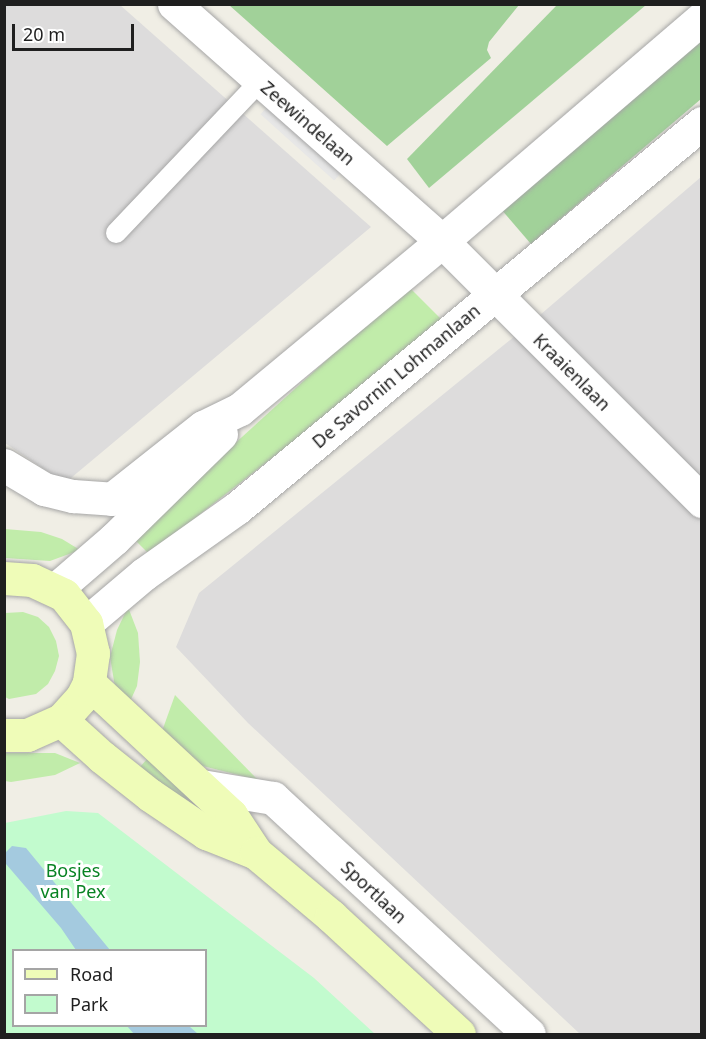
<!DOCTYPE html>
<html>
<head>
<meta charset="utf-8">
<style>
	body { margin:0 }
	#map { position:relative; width:706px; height:1039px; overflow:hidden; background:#f0eee5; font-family:"Noto Sans",sans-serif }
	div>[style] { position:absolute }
	.residential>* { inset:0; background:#dddcdc }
	.grass>* { inset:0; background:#c1ecaa }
	.forest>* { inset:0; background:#a1d199 }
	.park>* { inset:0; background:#c2fbce }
	.parking>* { inset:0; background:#e7e7e7; transform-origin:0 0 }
	.water>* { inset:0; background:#a4cadf }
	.roads { filter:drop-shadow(0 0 2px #a6a6a6) drop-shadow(0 0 2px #a6a6a6) }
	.service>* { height:20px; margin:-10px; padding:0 10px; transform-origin:10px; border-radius:10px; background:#fff }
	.minor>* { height:33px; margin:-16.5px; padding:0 16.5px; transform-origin:16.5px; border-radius:16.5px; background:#fff }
	.secondary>* { height:33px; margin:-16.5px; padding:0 16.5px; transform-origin:16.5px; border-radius:16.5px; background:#effcb8 }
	span { translate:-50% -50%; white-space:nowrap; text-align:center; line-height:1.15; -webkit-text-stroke:6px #fff; paint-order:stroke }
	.street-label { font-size:18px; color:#1f1f1f }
	.park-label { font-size:18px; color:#088323 }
	.frame { position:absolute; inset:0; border:6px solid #1f1f1f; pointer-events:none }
	.legend { position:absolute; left:12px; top:949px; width:195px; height:78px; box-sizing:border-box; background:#fff; border:2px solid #a5a5a5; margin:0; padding:8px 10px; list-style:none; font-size:18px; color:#1f1f1f }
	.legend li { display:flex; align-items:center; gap:12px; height:30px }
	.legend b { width:30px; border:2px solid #a5a5a5 }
	.scale { position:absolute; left:12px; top:24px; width:122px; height:27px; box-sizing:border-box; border:3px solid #1f1f1f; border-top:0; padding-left:8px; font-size:18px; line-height:21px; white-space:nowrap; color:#1f1f1f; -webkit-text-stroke:4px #fff; paint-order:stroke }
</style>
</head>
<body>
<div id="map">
	<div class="residential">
		<div style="clip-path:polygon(4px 5px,120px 5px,371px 227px,65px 483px,5px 443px)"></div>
		<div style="clip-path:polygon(701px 177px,701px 1034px,580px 1034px,248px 723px,176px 647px,199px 593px,526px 327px)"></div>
	</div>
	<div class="grass">
		<div style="clip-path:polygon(408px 286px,445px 323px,149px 554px,132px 537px)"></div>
		<div style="clip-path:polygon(5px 529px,41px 532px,62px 539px,80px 550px,50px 561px,5px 558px)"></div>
		<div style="clip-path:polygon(128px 607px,138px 633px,140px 662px,137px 686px,128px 706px,115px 687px,110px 657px,117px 630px)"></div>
		<div style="clip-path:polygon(23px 612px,38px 617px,49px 627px,56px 641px,59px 656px,55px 671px,48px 684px,36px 694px,9px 699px,5px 697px,5px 613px)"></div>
		<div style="clip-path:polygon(175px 695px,258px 780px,195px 764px,161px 734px)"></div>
		<div style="clip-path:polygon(5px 753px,55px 753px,80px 763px,55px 775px,11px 782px,5px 781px)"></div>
		<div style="clip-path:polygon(148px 758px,209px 810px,202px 818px,139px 768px)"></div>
	</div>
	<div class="forest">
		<div style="clip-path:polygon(229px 5px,519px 5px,489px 42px,487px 50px,491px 58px,387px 146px)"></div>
		<div style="clip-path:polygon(557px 5px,646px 5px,429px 188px,407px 159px)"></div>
		<div style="clip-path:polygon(701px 30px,701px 99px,531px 244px,500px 208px)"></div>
	</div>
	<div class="park">
		<div style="clip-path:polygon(evenodd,66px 811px,98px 813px,314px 978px,375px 1034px,5px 1034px,5px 823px,66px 811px,14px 950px,206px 950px,206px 1026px,14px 1026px,14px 950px)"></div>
	</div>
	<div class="parking">
		<div style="left:268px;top:106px;width:99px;height:11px;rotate:42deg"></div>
	</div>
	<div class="water">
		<div style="clip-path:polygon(12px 846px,26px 848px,110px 950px,76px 950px,61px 928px,6px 864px,5px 853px)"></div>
		<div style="clip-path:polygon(127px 1026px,189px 1026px,198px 1034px,134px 1034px)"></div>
	</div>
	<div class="roads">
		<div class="service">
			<div style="left:116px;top:233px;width:209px;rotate:-46.5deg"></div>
		</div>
		<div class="minor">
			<div style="left:174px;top:4px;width:358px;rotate:41.5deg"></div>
			<div style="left:442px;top:241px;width:368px;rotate:45deg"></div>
			<div style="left:4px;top:465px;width:47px;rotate:31deg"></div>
			<div style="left:44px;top:489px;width:30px;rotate:14deg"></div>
			<div style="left:73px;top:496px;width:39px;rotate:4deg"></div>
			<div style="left:112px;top:499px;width:116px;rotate:-38.4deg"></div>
			<div style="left:203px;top:427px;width:41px;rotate:-25.9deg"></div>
			<div style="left:240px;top:409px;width:263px;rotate:-39.7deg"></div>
			<div style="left:442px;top:241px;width:343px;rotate:-40.6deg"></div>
			<div style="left:56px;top:589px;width:77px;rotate:-40.8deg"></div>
			<div style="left:114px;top:539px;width:150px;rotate:-44.5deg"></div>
			<div style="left:86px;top:623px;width:76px;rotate:-40.2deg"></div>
			<div style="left:144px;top:574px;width:114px;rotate:-35.4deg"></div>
			<div style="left:237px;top:508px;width:604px;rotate:-39.62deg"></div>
			<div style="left:201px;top:786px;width:73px;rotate:9.5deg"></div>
			<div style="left:273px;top:798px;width:348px;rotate:42.7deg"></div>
		</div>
		<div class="secondary">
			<div style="left:4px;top:578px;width:28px;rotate:4deg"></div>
			<div style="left:32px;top:580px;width:35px;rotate:25deg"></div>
			<div style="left:64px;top:595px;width:36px;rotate:52deg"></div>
			<div style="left:86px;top:623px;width:31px;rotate:77deg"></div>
			<div style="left:93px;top:653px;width:30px;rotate:98deg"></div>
			<div style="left:89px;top:683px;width:16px;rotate:117deg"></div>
			<div style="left:82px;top:697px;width:31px;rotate:132deg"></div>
			<div style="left:61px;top:720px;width:37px;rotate:156deg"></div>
			<div style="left:27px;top:735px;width:23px;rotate:180deg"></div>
			<div style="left:89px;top:683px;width:194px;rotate:42.9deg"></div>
			<div style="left:231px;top:815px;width:45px;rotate:56.7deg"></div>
			<div style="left:61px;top:720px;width:55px;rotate:42.1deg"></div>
			<div style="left:102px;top:757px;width:61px;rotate:38.4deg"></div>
			<div style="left:150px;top:795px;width:68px;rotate:34.2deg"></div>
			<div style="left:206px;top:833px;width:54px;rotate:21.8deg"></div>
			<div style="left:256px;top:853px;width:98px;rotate:40deg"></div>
			<div style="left:331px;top:916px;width:174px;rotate:42.7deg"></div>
		</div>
	</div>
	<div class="street-label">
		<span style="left:308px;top:123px;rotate:41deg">Zeewindelaan</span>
		<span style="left:572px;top:372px;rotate:45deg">Kraaienlaan</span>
		<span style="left:396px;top:376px;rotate:-40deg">De Savornin Lohmanlaan</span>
		<span style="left:374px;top:892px;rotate:43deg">Sportlaan</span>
	</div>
	<div class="park-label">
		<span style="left:73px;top:881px">Bosjes<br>van Pex</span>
	</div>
	<div class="frame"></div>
	<ul class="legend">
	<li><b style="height:8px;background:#effcb8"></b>Road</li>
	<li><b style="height:16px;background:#c2fbce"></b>Park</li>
	</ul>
	<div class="scale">20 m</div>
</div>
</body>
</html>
